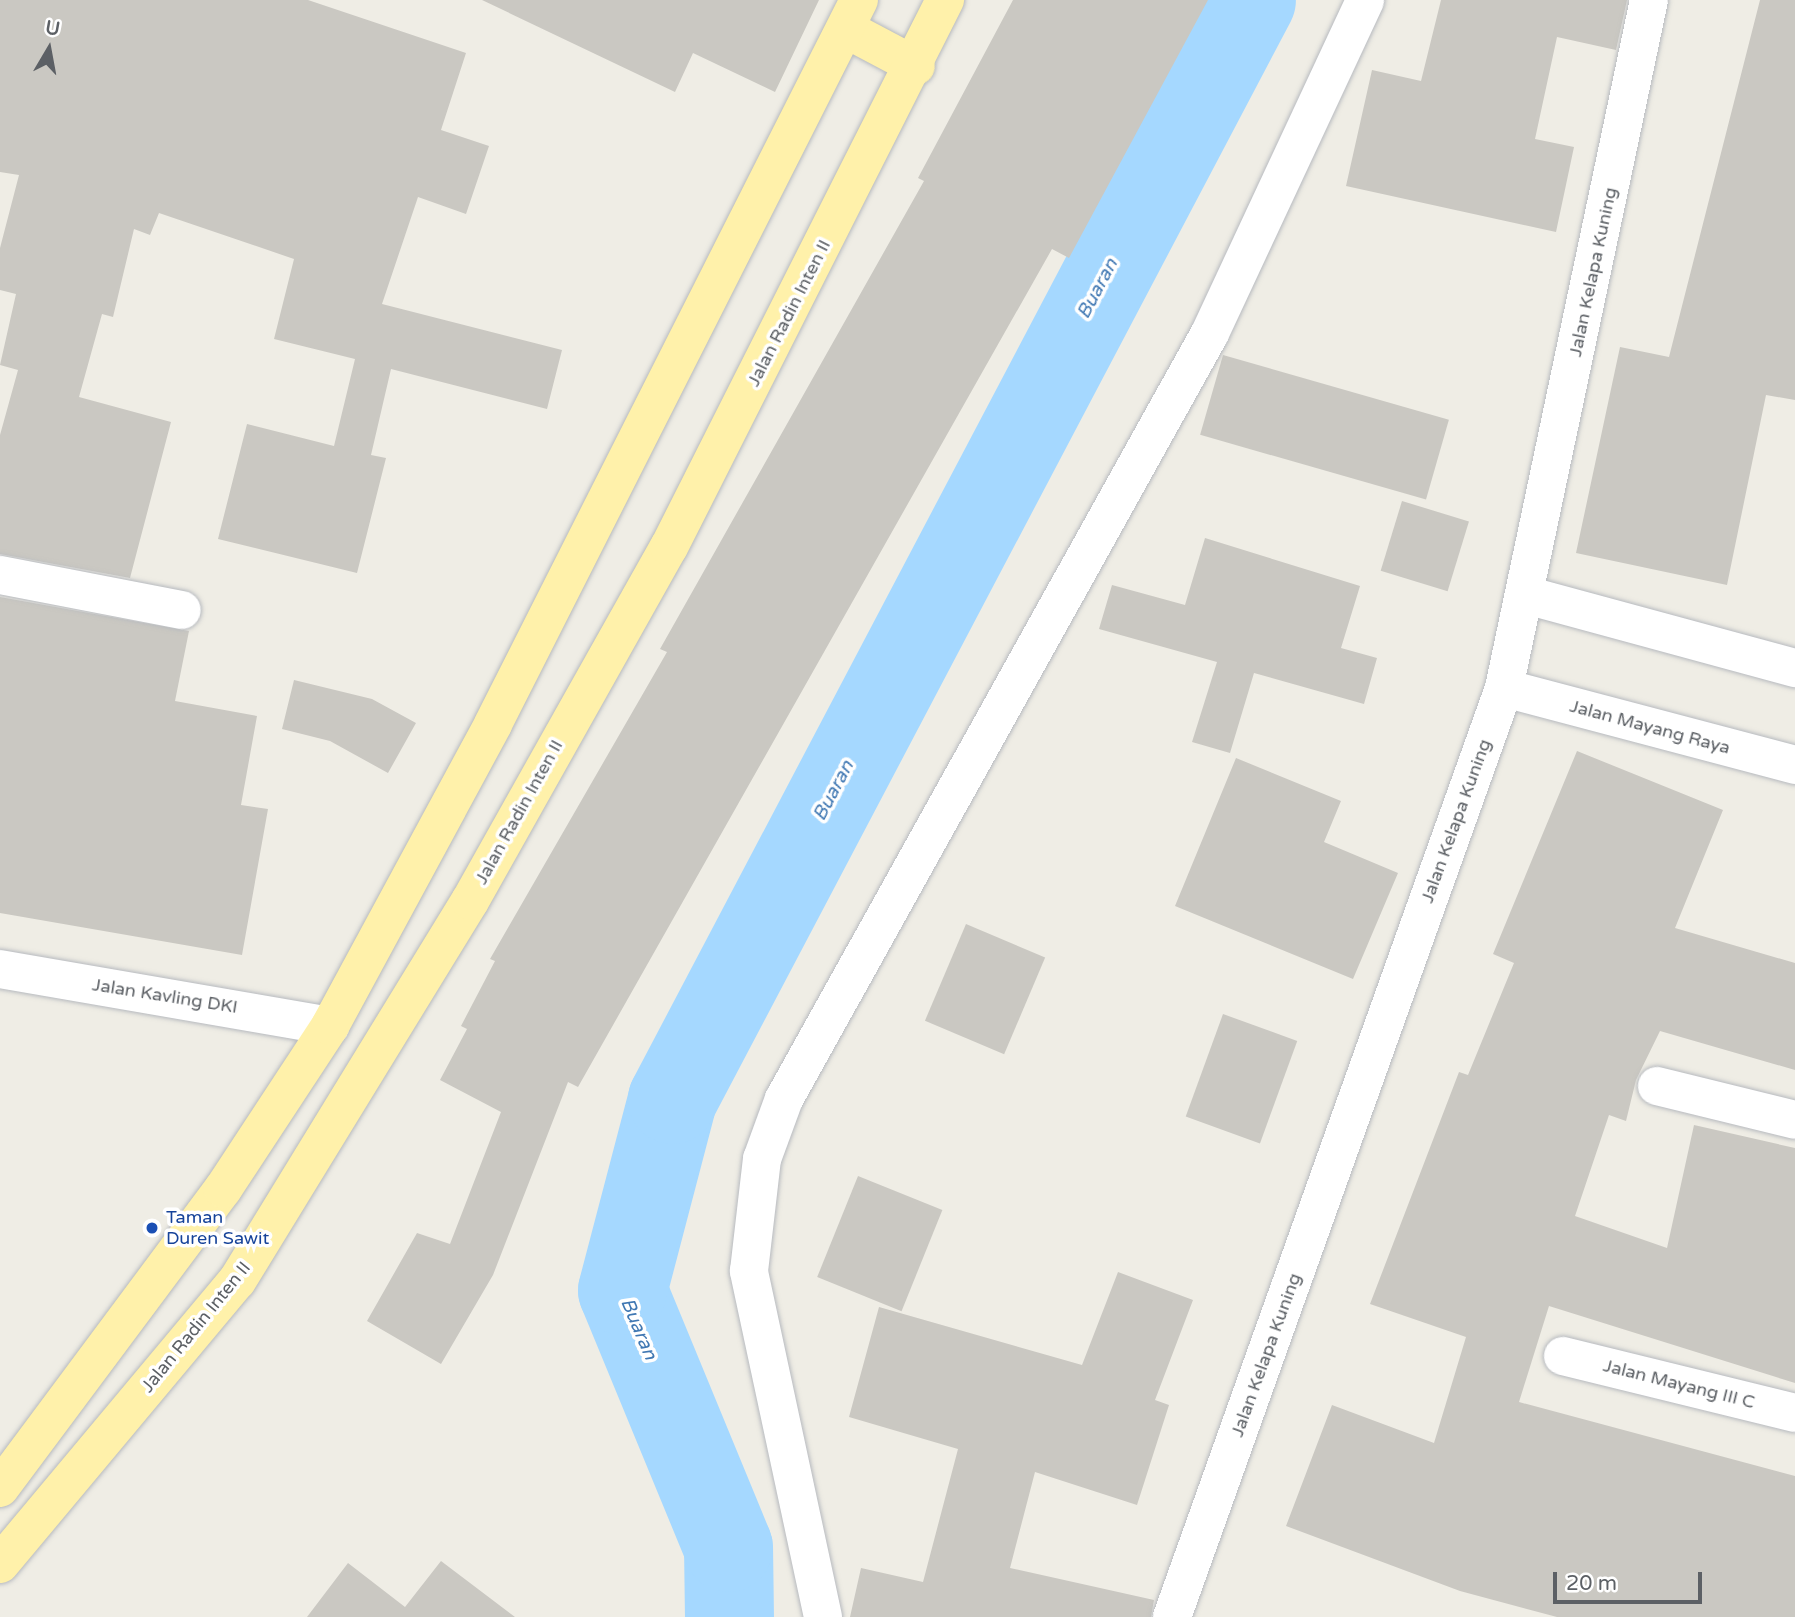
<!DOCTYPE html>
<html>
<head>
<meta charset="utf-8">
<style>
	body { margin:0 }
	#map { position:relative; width:1795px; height:1617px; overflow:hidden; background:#efede5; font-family:"Varela Round",sans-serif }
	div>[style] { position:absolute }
	.river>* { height:89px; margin:-44.5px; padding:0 44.5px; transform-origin:44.5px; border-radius:44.5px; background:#a5d8ff }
	.building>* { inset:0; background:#cac8c2; transform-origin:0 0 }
	.roads { filter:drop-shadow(0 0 2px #b7babf) drop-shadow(0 0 2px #b7babf) }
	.street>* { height:38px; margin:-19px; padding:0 19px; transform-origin:19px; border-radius:19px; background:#fff }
	.primary>* { height:38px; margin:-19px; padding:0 19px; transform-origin:19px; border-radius:19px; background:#fff1aa }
	.dots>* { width:19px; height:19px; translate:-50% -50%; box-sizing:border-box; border:4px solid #fff; border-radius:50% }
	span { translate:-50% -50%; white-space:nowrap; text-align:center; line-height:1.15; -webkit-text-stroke:7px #fff; paint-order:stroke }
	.street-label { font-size:18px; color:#5c6065 }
	.transit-label { font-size:18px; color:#164399 }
	.left { translate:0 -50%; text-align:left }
	.water-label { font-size:19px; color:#4078b3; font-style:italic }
	.north { position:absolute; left:14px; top:14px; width:70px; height:70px; -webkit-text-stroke:5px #fff; paint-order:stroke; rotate:10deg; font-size:19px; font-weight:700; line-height:28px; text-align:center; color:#5c6065 }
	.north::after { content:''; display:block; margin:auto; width:24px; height:32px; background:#5c6065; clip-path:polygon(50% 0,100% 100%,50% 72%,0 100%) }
	.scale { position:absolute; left:1553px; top:1572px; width:149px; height:32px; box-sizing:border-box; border:4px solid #5c6065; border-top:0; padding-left:9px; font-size:21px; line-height:24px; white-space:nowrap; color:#5c6065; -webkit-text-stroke:5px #fff; paint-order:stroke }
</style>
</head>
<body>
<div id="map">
	<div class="river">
		<div style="left:729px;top:1617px;width:70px;rotate:-90.8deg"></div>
		<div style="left:728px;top:1547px;width:278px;rotate:-112.4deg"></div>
		<div style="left:622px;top:1290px;width:197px;rotate:-75.3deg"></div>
		<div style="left:672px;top:1099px;width:1242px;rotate:-62.22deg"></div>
	</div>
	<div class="building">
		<div style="clip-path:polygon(0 0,308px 0,466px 53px,441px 130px,489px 146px,466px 214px,418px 197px,382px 304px,562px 350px,547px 409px,391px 369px,371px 455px,386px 458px,357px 573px,218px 539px,247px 424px,334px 446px,355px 359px,274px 339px,294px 259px,159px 213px,150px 235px,134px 229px,113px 317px,102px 314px,79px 397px,171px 422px,130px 578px,0 554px,0 435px,18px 370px,0 365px,16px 294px,0 290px,0 248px,19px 175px,0 172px)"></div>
		<div style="clip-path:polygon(482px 0,819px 0,775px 92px,693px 53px,675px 92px)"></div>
		<div style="clip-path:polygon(1013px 0,1208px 0,1069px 258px,1052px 249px,578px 1087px,568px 1082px,493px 1275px,441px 1364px,367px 1321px,417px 1233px,450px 1244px,501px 1112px,440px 1080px,467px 1029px,461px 1026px,495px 961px,490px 959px,667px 652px,660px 649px,924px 181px,918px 178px)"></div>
		<div style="clip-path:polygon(1441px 0,1627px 0,1616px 50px,1557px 37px,1535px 139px,1574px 147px,1556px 232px,1346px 186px,1372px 70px,1421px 81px)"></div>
		<div style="clip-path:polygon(1760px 0,1795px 0,1795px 400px,1766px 395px,1727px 585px,1576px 553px,1620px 347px,1669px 357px)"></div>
		<div style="left:1223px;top:355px;width:235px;height:83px;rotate:16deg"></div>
		<div style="left:1402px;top:501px;width:70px;height:73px;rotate:17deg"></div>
		<div style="clip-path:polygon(1205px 538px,1360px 586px,1341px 648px,1377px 658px,1364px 704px,1254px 673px,1230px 753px,1192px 742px,1217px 662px,1099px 629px,1112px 585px,1185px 605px)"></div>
		<div style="clip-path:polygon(0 597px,189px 631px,175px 701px,257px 716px,241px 805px,268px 809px,242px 955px,0 913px)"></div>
		<div style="clip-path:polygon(294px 680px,372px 699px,416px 723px,388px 773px,330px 741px,282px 729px)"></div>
		<div style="clip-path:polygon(1577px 751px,1723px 810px,1675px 928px,1795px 963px,1795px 1070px,1660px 1031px,1636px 1080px,1626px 1121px,1609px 1115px,1575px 1216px,1667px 1248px,1694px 1125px,1795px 1148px,1795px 1383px,1549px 1306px,1519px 1402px,1795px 1476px,1795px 1617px,1557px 1617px,1460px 1591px,1286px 1526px,1332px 1405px,1434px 1443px,1466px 1337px,1370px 1304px,1459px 1072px,1468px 1075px,1514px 963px,1493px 954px)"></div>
		<div style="clip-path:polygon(1236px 758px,1341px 801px,1324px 842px,1398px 873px,1353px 979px,1175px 906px)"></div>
		<div style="left:966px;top:924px;width:86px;height:105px;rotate:23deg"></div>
		<div style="left:1223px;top:1014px;width:79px;height:109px;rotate:20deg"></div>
		<div style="left:858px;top:1176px;width:91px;height:109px;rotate:22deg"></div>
		<div style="clip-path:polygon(1118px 1272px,1193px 1300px,1155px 1400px,1169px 1405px,1137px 1505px,1035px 1472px,1010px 1568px,1154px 1600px,1151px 1617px,850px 1617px,861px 1568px,923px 1582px,958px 1449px,849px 1417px,879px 1307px,1082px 1365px)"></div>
		<div style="clip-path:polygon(441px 1561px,515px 1617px,307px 1617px,348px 1563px,405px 1607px)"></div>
	</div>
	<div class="roads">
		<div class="street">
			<div style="left:0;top:575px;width:185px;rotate:10.9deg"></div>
			<div style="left:1526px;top:595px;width:279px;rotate:15.2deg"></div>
			<div style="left:1504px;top:688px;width:301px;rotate:14.8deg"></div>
			<div style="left:0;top:969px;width:335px;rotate:9.8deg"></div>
			<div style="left:1657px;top:1086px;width:142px;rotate:13.8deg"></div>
			<div style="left:1563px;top:1356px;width:239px;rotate:13.8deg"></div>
			<div style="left:823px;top:1617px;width:354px;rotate:-102.1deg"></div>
			<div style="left:749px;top:1271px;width:113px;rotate:-83.4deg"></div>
			<div style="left:762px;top:1159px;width:64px;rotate:-69.9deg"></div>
			<div style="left:784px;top:1099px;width:876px;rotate:-60.92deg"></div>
			<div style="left:1210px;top:333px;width:367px;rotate:-65deg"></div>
			<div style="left:1172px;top:1617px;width:987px;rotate:-70.33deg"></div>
			<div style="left:1504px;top:688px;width:703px;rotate:-78.1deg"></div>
		</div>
		<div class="primary">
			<div style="left:846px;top:29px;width:79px;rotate:27.9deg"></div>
			<div style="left:0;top:1488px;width:373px;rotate:-53.3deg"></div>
			<div style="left:223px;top:1189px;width:195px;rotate:-56.7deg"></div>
			<div style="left:330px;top:1026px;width:343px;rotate:-61.6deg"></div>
			<div style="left:493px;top:724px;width:811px;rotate:-63.18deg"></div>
			<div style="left:0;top:1564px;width:369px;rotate:-50.1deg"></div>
			<div style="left:237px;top:1281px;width:446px;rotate:-58.5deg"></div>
			<div style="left:470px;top:901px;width:406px;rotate:-60.7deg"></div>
			<div style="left:669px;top:547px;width:613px;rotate:-63.23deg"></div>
		</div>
	</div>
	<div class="dots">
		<div style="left:152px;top:1228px;background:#1a4fb4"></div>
	</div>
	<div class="street-label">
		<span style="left:1593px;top:272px;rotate:-78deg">Jalan Kelapa Kuning</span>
		<span style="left:789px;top:313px;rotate:-63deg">Jalan Radin Inten II</span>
		<span style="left:1650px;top:727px;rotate:15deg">Jalan Mayang Raya</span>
		<span style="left:519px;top:812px;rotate:-61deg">Jalan Radin Inten II</span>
		<span style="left:1456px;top:821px;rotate:-70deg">Jalan Kelapa Kuning</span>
		<span style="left:165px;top:996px;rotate:9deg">Jalan Kavling DKI</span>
		<span style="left:196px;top:1327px;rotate:-51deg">Jalan Radin Inten II</span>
		<span style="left:1266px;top:1355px;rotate:-70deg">Jalan Kelapa Kuning</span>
		<span style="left:1679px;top:1384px;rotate:14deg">Jalan Mayang III C</span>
	</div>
	<div class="transit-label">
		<span class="left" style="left:166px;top:1228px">Taman<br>Duren Sawit</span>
	</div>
	<div class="water-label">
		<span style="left:1098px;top:289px;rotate:-62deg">Buaran</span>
		<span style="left:834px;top:791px;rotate:-62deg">Buaran</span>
		<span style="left:638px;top:1329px;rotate:67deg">Buaran</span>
	</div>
	<div class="north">U</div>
	<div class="scale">20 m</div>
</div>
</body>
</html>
